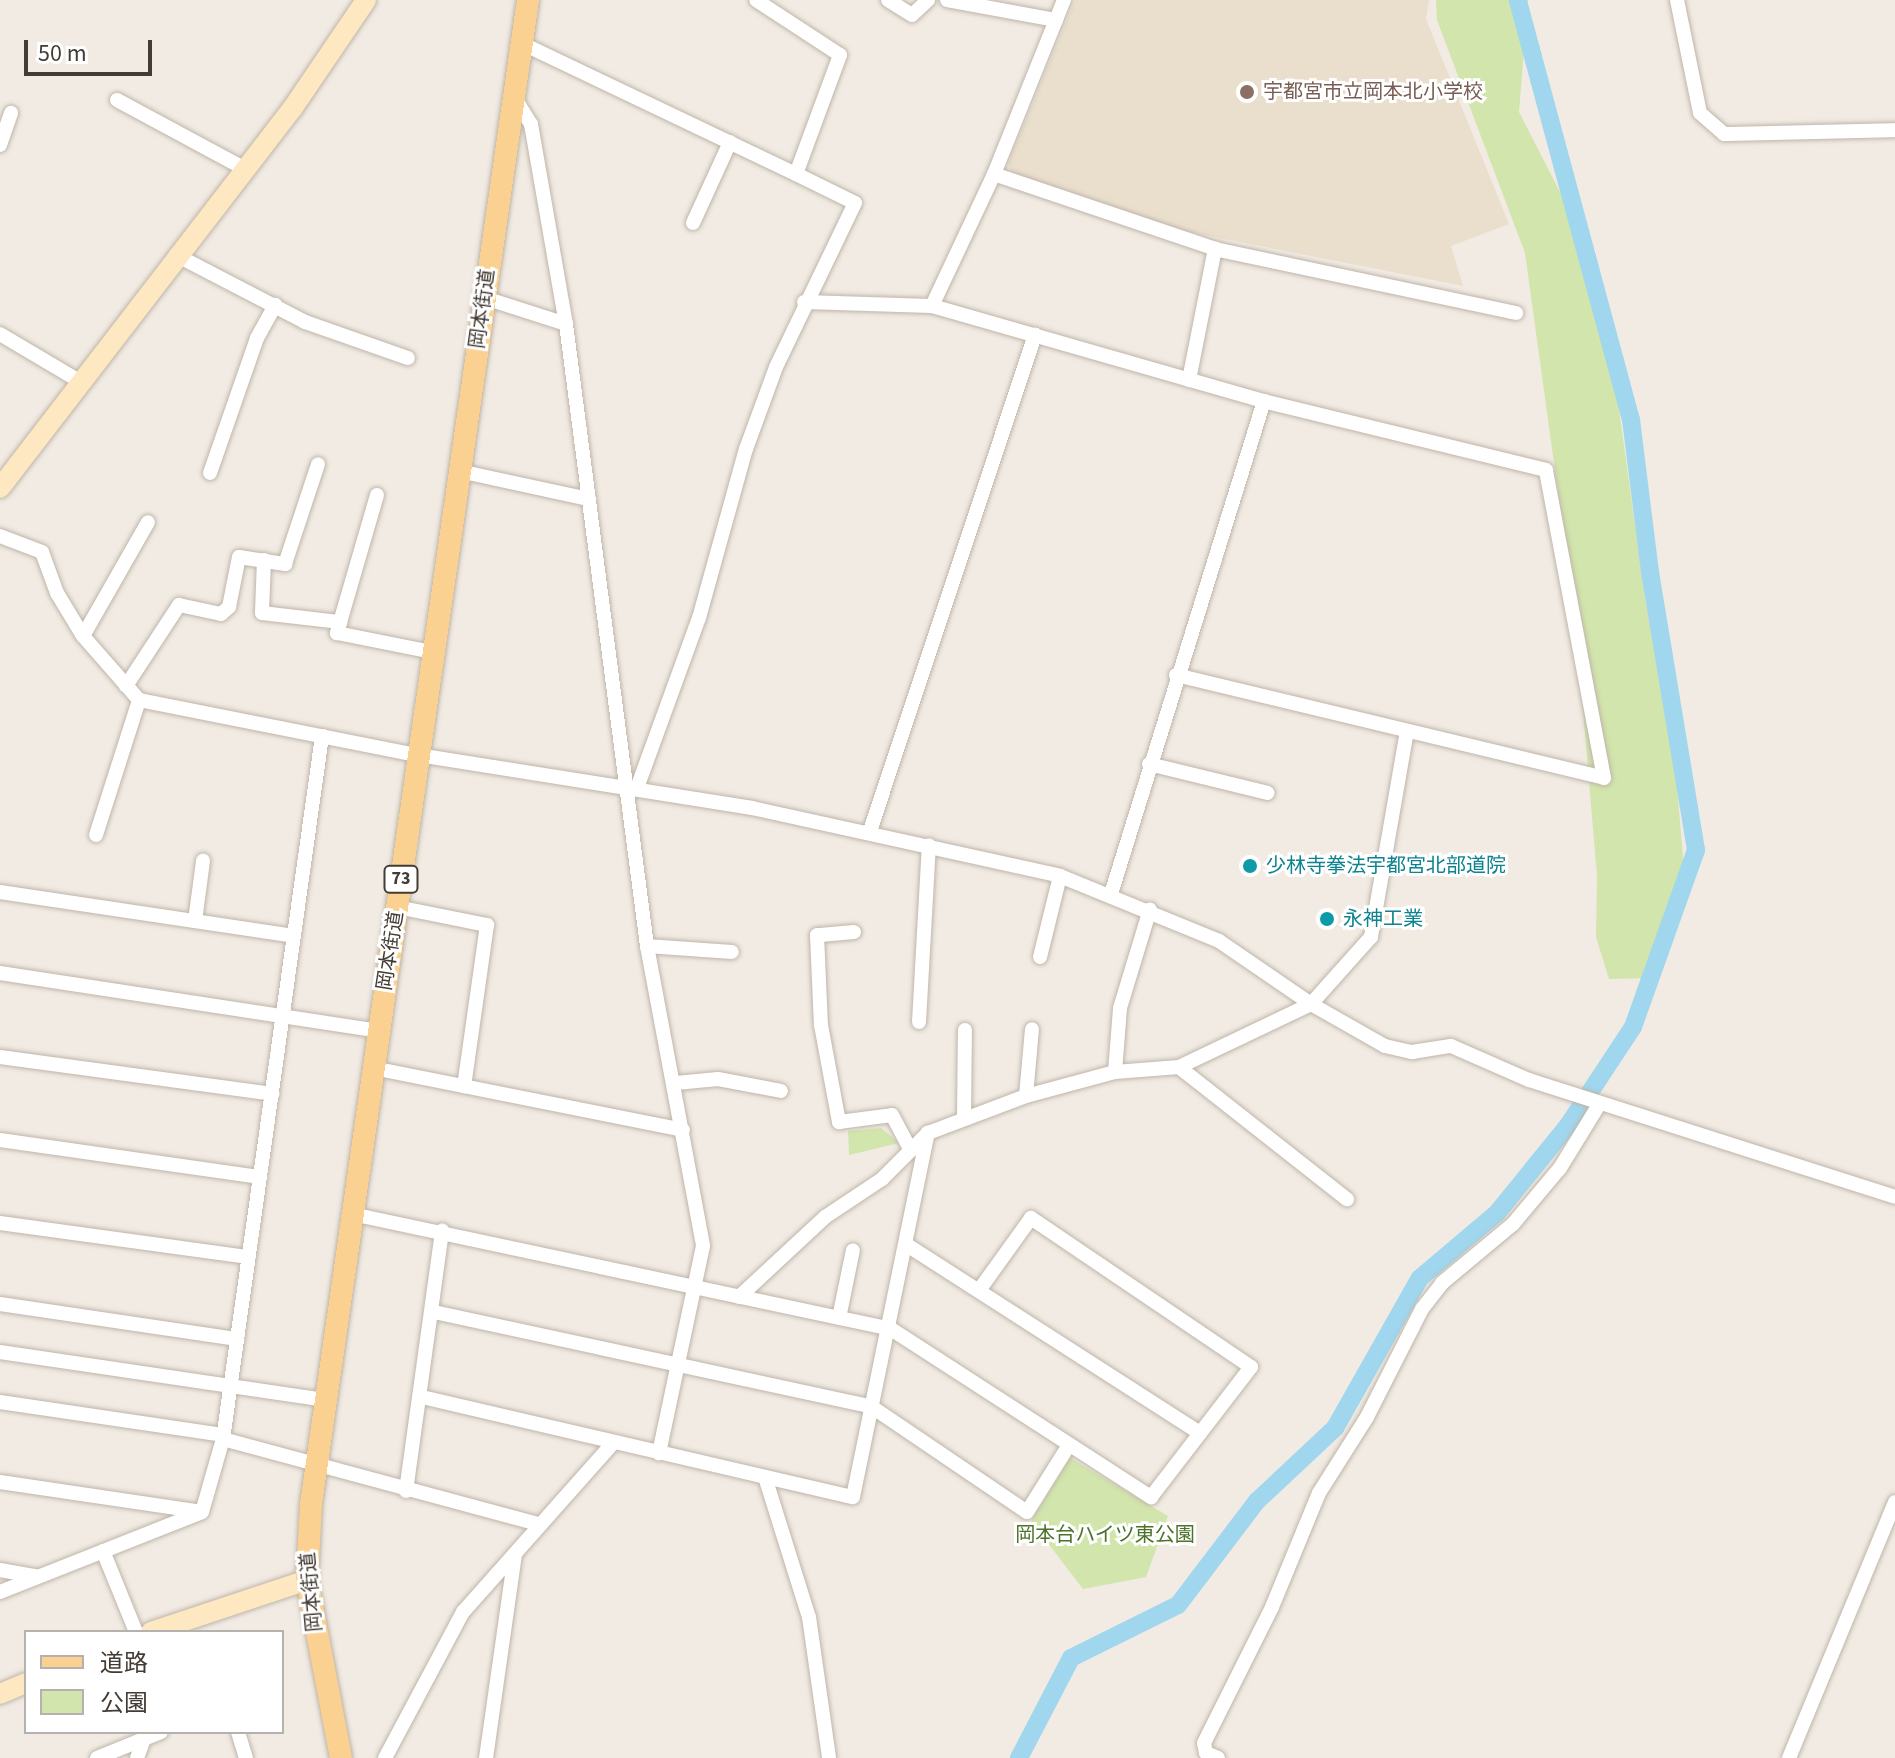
<!DOCTYPE html>
<html>
<head>
<meta charset="utf-8">
<style>
	body { margin:0 }
	#map { position:relative; width:1895px; height:1758px; overflow:hidden; background:#f1ebe3; font-family:"Source Sans 3","Noto Sans JP",sans-serif }
	div>[style] { position:absolute }
	.education>* { inset:0; background:#eadfcd }
	.green>* { inset:0; background:#d2e5ac }
	.canal>* { height:18px; margin:-9px; padding:0 9px; transform-origin:9px; border-radius:9px; background:#a0d7ee }
	.roads { filter:drop-shadow(0 0 2px #bfb5a9) drop-shadow(0 0 2px #bfb5a9) }
	.street>* { height:14px; margin:-7px; padding:0 7px; transform-origin:7px; border-radius:7px; background:#fff }
	.secondary>* { height:20px; margin:-10px; padding:0 10px; transform-origin:10px; border-radius:10px; background:#fde8c1 }
	.primary>* { height:22px; margin:-11px; padding:0 11px; transform-origin:11px; border-radius:11px; background:#fbd192 }
	.dots>* { width:22px; height:22px; translate:-50% -50%; box-sizing:border-box; border:4px solid #fff; border-radius:50% }
	span { translate:-50% -50%; white-space:nowrap; text-align:center; line-height:1.15; -webkit-text-stroke:6px #fff; paint-order:stroke }
	.shield-label span { padding:2px 6px; background:#fff; border:2px solid; border-radius:6px; -webkit-text-stroke-width:0 }
	.shield-label { font-size:18px; color:#433b34; font-weight:700 }
	.education-label { font-size:20px; color:#785e54 }
	.left { translate:0 -50%; text-align:left }
	.street-label { font-size:20px; color:#433b34 }
	.culture-label { font-size:20px; color:#0d838f }
	.park-label { font-size:20px; color:#4d7229 }
	.legend { position:absolute; left:24px; top:1630px; width:260px; height:104px; box-sizing:border-box; background:#fff; border:2px solid #b4b1ae; margin:0; padding:10px 14px; list-style:none; font-size:24px; color:#433b34 }
	.legend li { display:flex; align-items:center; gap:16px; height:40px }
	.legend b { width:40px; border:2px solid #b4b1ae }
	.scale { position:absolute; left:24px; top:40px; width:128px; height:36px; box-sizing:border-box; border:4px solid #433b34; border-top:0; padding-left:10px; font-size:24px; line-height:28px; white-space:nowrap; color:#433b34; -webkit-text-stroke:6px #fff; paint-order:stroke }
</style>
</head>
<body>
<div id="map">
	<div class="education">
		<div style="clip-path:polygon(1075px 0,1429px 0,1426px 19px,1509px 224px,1451px 246px,1463px 286px,1184px 231px,1013px 175px,1008px 164px)"></div>
	</div>
	<div class="green">
		<div style="clip-path:polygon(1436px 0,1528px 0,1519px 112px,1561px 194px,1617px 395px,1646px 604px,1672px 728px,1685px 880px,1652px 978px,1609px 979px,1596px 937px,1597px 876px,1575px 615px,1525px 253px,1437px 20px)"></div>
		<div style="clip-path:polygon(881px 1128px,899px 1143px,849px 1155px,848px 1131px)"></div>
		<div style="clip-path:polygon(1070px 1458px,1168px 1516px,1146px 1577px,1083px 1589px,1031px 1521px)"></div>
	</div>
	<div class="canal">
		<div style="left:1019px;top:1758px;width:113px;rotate:-62.5deg"></div>
		<div style="left:1071px;top:1658px;width:119px;rotate:-26.4deg"></div>
		<div style="left:1178px;top:1605px;width:131px;rotate:-52.8deg"></div>
		<div style="left:1257px;top:1501px;width:107px;rotate:-43.1deg"></div>
		<div style="left:1335px;top:1428px;width:172px;rotate:-60.5deg"></div>
		<div style="left:1420px;top:1278px;width:101px;rotate:-40.2deg"></div>
		<div style="left:1497px;top:1213px;width:114px;rotate:-51deg"></div>
		<div style="left:1569px;top:1124px;width:116px;rotate:-56.6deg"></div>
		<div style="left:1633px;top:1027px;width:188px;rotate:-70.4deg"></div>
		<div style="left:1696px;top:850px;width:282px;rotate:-99.4deg"></div>
		<div style="left:1650px;top:572px;width:153px;rotate:-97.1deg"></div>
		<div style="left:1631px;top:420px;width:435px;rotate:-105.1deg"></div>
	</div>
	<div class="roads">
		<div class="street">
			<div style="left:888px;top:0;width:28px;rotate:32deg"></div>
			<div style="left:912px;top:15px;width:22px;rotate:-43deg"></div>
			<div style="left:947px;top:0;width:111px;rotate:10.4deg"></div>
			<div style="left:1677px;top:0;width:115px;rotate:78.5deg"></div>
			<div style="left:1700px;top:113px;width:32px;rotate:41deg"></div>
			<div style="left:1724px;top:134px;width:171px;rotate:-1.3deg"></div>
			<div style="left:521px;top:43px;width:305px;rotate:25.5deg"></div>
			<div style="left:514px;top:97px;width:32px;rotate:58deg"></div>
			<div style="left:531px;top:124px;width:203px;rotate:80.1deg"></div>
			<div style="left:566px;top:324px;width:627px;rotate:82.58deg"></div>
			<div style="left:647px;top:946px;width:305px;rotate:79.4deg"></div>
			<div style="left:703px;top:1246px;width:212px;rotate:102deg"></div>
			<div style="left:117px;top:100px;width:145px;rotate:28.3deg"></div>
			<div style="left:0;top:145px;width:34px;rotate:-71deg"></div>
			<div style="left:994px;top:174px;width:233px;rotate:18.7deg"></div>
			<div style="left:1215px;top:249px;width:308px;rotate:12deg"></div>
			<div style="left:693px;top:223px;width:89px;rotate:-65.4deg"></div>
			<div style="left:176px;top:255px;width:145px;rotate:27.4deg"></div>
			<div style="left:305px;top:322px;width:109px;rotate:19.3deg"></div>
			<div style="left:485px;top:298px;width:85px;rotate:17.8deg"></div>
			<div style="left:804px;top:302px;width:128px;rotate:1.8deg"></div>
			<div style="left:932px;top:306px;width:345px;rotate:16deg"></div>
			<div style="left:1264px;top:401px;width:516px;rotate:107.24deg"></div>
			<div style="left:932px;top:306px;width:146px;rotate:-64.8deg"></div>
			<div style="left:994px;top:174px;width:188px;rotate:-68.1deg"></div>
			<div style="left:0;top:334px;width:94px;rotate:30.7deg"></div>
			<div style="left:1189px;top:380px;width:134px;rotate:-78.8deg"></div>
			<div style="left:459px;top:471px;width:133px;rotate:12.2deg"></div>
			<div style="left:210px;top:473px;width:143px;rotate:-70.8deg"></div>
			<div style="left:257px;top:338px;width:38px;rotate:-61deg"></div>
			<div style="left:377px;top:495px;width:144px;rotate:106.2deg"></div>
			<div style="left:337px;top:633px;width:97px;rotate:11.3deg"></div>
			<div style="left:0;top:536px;width:45px;rotate:20.9deg"></div>
			<div style="left:42px;top:552px;width:44px;rotate:69.9deg"></div>
			<div style="left:57px;top:593px;width:50px;rotate:58.8deg"></div>
			<div style="left:83px;top:636px;width:85px;rotate:48.8deg"></div>
			<div style="left:139px;top:700px;width:284px;rotate:11.2deg"></div>
			<div style="left:418px;top:755px;width:338px;rotate:9deg"></div>
			<div style="left:752px;top:808px;width:315px;rotate:12.4deg"></div>
			<div style="left:1060px;top:876px;width:172px;rotate:22.2deg"></div>
			<div style="left:1219px;top:941px;width:112px;rotate:34.4deg"></div>
			<div style="left:1311px;top:1004px;width:85px;rotate:29.6deg"></div>
			<div style="left:1385px;top:1046px;width:28px;rotate:13deg"></div>
			<div style="left:1412px;top:1052px;width:39px;rotate:-9deg"></div>
			<div style="left:1451px;top:1046px;width:85px;rotate:23.6deg"></div>
			<div style="left:1529px;top:1080px;width:384px;rotate:17.7deg"></div>
			<div style="left:264px;top:560px;width:53px;rotate:92.2deg"></div>
			<div style="left:262px;top:613px;width:79px;rotate:6.6deg"></div>
			<div style="left:83px;top:636px;width:131px;rotate:-60.3deg"></div>
			<div style="left:1176px;top:675px;width:440px;rotate:13.5deg"></div>
			<div style="left:1604px;top:778px;width:313px;rotate:-100.7deg"></div>
			<div style="left:1546px;top:470px;width:290px;rotate:-166.3deg"></div>
			<div style="left:126px;top:686px;width:97px;rotate:-56.8deg"></div>
			<div style="left:179px;top:605px;width:43px;rotate:12.1deg"></div>
			<div style="left:221px;top:614px;width:11px;rotate:-41deg"></div>
			<div style="left:229px;top:607px;width:51px;rotate:-78.7deg"></div>
			<div style="left:239px;top:557px;width:47px;rotate:8.7deg"></div>
			<div style="left:285px;top:564px;width:105px;rotate:-71.7deg"></div>
			<div style="left:1149px;top:764px;width:122px;rotate:13.7deg"></div>
			<div style="left:637px;top:788px;width:181px;rotate:-70deg"></div>
			<div style="left:699px;top:618px;width:175px;rotate:-74.5deg"></div>
			<div style="left:746px;top:449px;width:87px;rotate:-69.9deg"></div>
			<div style="left:776px;top:367px;width:182px;rotate:-64.3deg"></div>
			<div style="left:855px;top:203px;width:66px;rotate:-153.8deg"></div>
			<div style="left:796px;top:174px;width:127px;rotate:-69.7deg"></div>
			<div style="left:840px;top:55px;width:100px;rotate:-146.8deg"></div>
			<div style="left:870px;top:831px;width:523px;rotate:-71.6deg"></div>
			<div style="left:96px;top:835px;width:142px;rotate:-72.3deg"></div>
			<div style="left:0;top:892px;width:297px;rotate:8.5deg"></div>
			<div style="left:397px;top:907px;width:92px;rotate:11.3deg"></div>
			<div style="left:487px;top:925px;width:163px;rotate:98.1deg"></div>
			<div style="left:195px;top:921px;width:61px;rotate:-82.4deg"></div>
			<div style="left:854px;top:932px;width:37px;rotate:175deg"></div>
			<div style="left:817px;top:935px;width:90px;rotate:87.5deg"></div>
			<div style="left:821px;top:1025px;width:99px;rotate:79.5deg"></div>
			<div style="left:839px;top:1122px;width:53px;rotate:-7.5deg"></div>
			<div style="left:892px;top:1115px;width:40px;rotate:62deg"></div>
			<div style="left:647px;top:946px;width:85px;rotate:4deg"></div>
			<div style="left:1040px;top:957px;width:83px;rotate:-76.1deg"></div>
			<div style="left:0;top:973px;width:383px;rotate:8.7deg"></div>
			<div style="left:919px;top:1022px;width:177px;rotate:-86.8deg"></div>
			<div style="left:0;top:1057px;width:275px;rotate:7.7deg"></div>
			<div style="left:1179px;top:1067px;width:214px;rotate:38.2deg"></div>
			<div style="left:373px;top:1068px;width:316px;rotate:11.3deg"></div>
			<div style="left:1115px;top:1072px;width:64px;rotate:-85.5deg"></div>
			<div style="left:1120px;top:1008px;width:103px;rotate:-73.1deg"></div>
			<div style="left:676px;top:1083px;width:42px;rotate:-5.4deg"></div>
			<div style="left:718px;top:1079px;width:64px;rotate:10.8deg"></div>
			<div style="left:1026px;top:1096px;width:67px;rotate:-84.9deg"></div>
			<div style="left:964px;top:1119px;width:89px;rotate:-89.4deg"></div>
			<div style="left:0;top:1140px;width:263px;rotate:8.1deg"></div>
			<div style="left:352px;top:1214px;width:551px;rotate:12.04deg"></div>
			<div style="left:891px;top:1329px;width:310px;rotate:32.9deg"></div>
			<div style="left:1151px;top:1497px;width:164px;rotate:-52.4deg"></div>
			<div style="left:1251px;top:1367px;width:266px;rotate:-145.9deg"></div>
			<div style="left:1031px;top:1218px;width:87px;rotate:125.7deg"></div>
			<div style="left:0;top:1223px;width:251px;rotate:7.8deg"></div>
			<div style="left:907px;top:1245px;width:348px;rotate:32.7deg"></div>
			<div style="left:739px;top:1297px;width:117px;rotate:-42.9deg"></div>
			<div style="left:825px;top:1217px;width:69px;rotate:-33.7deg"></div>
			<div style="left:882px;top:1179px;width:65px;rotate:-45deg"></div>
			<div style="left:928px;top:1133px;width:105px;rotate:-20.7deg"></div>
			<div style="left:1026px;top:1096px;width:92px;rotate:-15.1deg"></div>
			<div style="left:1115px;top:1072px;width:64px;rotate:-4.5deg"></div>
			<div style="left:1179px;top:1067px;width:146px;rotate:-25.5deg"></div>
			<div style="left:1311px;top:1004px;width:90px;rotate:-48.2deg"></div>
			<div style="left:1371px;top:937px;width:209px;rotate:-80.1deg"></div>
			<div style="left:0;top:1304px;width:240px;rotate:8.4deg"></div>
			<div style="left:434px;top:1312px;width:448px;rotate:12.2deg"></div>
			<div style="left:872px;top:1407px;width:187px;rotate:34.1deg"></div>
			<div style="left:1027px;top:1512px;width:79px;rotate:-57.9deg"></div>
			<div style="left:839px;top:1318px;width:69px;rotate:-78.4deg"></div>
			<div style="left:0;top:1352px;width:328px;rotate:8.4deg"></div>
			<div style="left:422px;top:1397px;width:442px;rotate:13.1deg"></div>
			<div style="left:853px;top:1497px;width:372px;rotate:-78.4deg"></div>
			<div style="left:0;top:1402px;width:225px;rotate:8.4deg"></div>
			<div style="left:223px;top:1439px;width:327px;rotate:15.1deg"></div>
			<div style="left:765px;top:1477px;width:147px;rotate:72.6deg"></div>
			<div style="left:809px;top:1617px;width:142px;rotate:81.9deg"></div>
			<div style="left:0;top:1482px;width:204px;rotate:8.4deg"></div>
			<div style="left:406px;top:1491px;width:263px;rotate:-82.1deg"></div>
			<div style="left:202px;top:1512px;width:76px;rotate:-74deg"></div>
			<div style="left:223px;top:1439px;width:710px;rotate:-81.98deg"></div>
			<div style="left:103px;top:1551px;width:87px;rotate:67.8deg"></div>
			<div style="left:0;top:1570px;width:36px;rotate:10deg"></div>
			<div style="left:0;top:1592px;width:217px;rotate:-21.6deg"></div>
			<div style="left:238px;top:1732px;width:27px;rotate:73deg"></div>
			<div style="left:97px;top:1758px;width:69px;rotate:-22.1deg"></div>
			<div style="left:137px;top:1758px;width:20px;rotate:-70deg"></div>
			<div style="left:385px;top:1758px;width:166px;rotate:-61.9deg"></div>
			<div style="left:463px;top:1612px;width:225px;rotate:-48.4deg"></div>
			<div style="left:486px;top:1758px;width:206px;rotate:-81.9deg"></div>
			<div style="left:1218px;top:1758px;width:13px;rotate:-157deg"></div>
			<div style="left:1206px;top:1753px;width:10px;rotate:-101deg"></div>
			<div style="left:1204px;top:1743px;width:152px;rotate:-63.4deg"></div>
			<div style="left:1272px;top:1607px;width:123px;rotate:-67.6deg"></div>
			<div style="left:1319px;top:1493px;width:90px;rotate:-57.7deg"></div>
			<div style="left:1367px;top:1417px;width:121px;rotate:-63deg"></div>
			<div style="left:1422px;top:1309px;width:33px;rotate:-52deg"></div>
			<div style="left:1442px;top:1283px;width:92px;rotate:-39.7deg"></div>
			<div style="left:1513px;top:1224px;width:73px;rotate:-50deg"></div>
			<div style="left:1560px;top:1168px;width:76px;rotate:-58.4deg"></div>
			<div style="left:1789px;top:1758px;width:277px;rotate:-67.5deg"></div>
		</div>
		<div class="secondary">
			<div style="left:0;top:488px;width:478px;rotate:-52.4deg"></div>
			<div style="left:292px;top:109px;width:132px;rotate:-55.8deg"></div>
			<div style="left:151px;top:1632px;width:164px;rotate:-18.4deg"></div>
			<div style="left:0;top:1694px;width:28px;rotate:-23deg"></div>
		</div>
		<div class="primary">
			<div style="left:341px;top:1758px;width:181px;rotate:-100.8deg"></div>
			<div style="left:307px;top:1580px;width:76px;rotate:-87deg"></div>
			<div style="left:311px;top:1504px;width:1520px;rotate:-81.79deg"></div>
		</div>
	</div>
	<div class="dots">
		<div style="left:1247px;top:92px;background:#8d6e63"></div>
		<div style="left:1250px;top:866px;background:#0f9aa8"></div>
		<div style="left:1327px;top:919px;background:#0f9aa8"></div>
	</div>
	<div class="shield-label">
		<span style="left:401px;top:879px">73</span>
	</div>
	<div class="education-label">
		<span class="left" style="left:1263px;top:92px">宇都宮市立岡本北小学校</span>
	</div>
	<div class="street-label">
		<span style="left:483px;top:309px;rotate:-82deg">岡本街道</span>
		<span style="left:391px;top:951px;rotate:-81deg">岡本街道</span>
		<span style="left:312px;top:1592px;rotate:-95deg">岡本街道</span>
	</div>
	<div class="culture-label">
		<span class="left" style="left:1266px;top:866px">少林寺拳法宇都宮北部道院</span>
		<span class="left" style="left:1343px;top:919px">永神工業</span>
	</div>
	<div class="park-label">
		<span style="left:1105px;top:1535px">岡本台ハイツ東公園</span>
	</div>
	<ul class="legend">
	<li><b style="height:10px;background:#fbd192"></b>道路</li>
	<li><b style="height:22px;background:#d2e5ac"></b>公園</li>
	</ul>
	<div class="scale">50 m</div>
</div>
</body>
</html>
